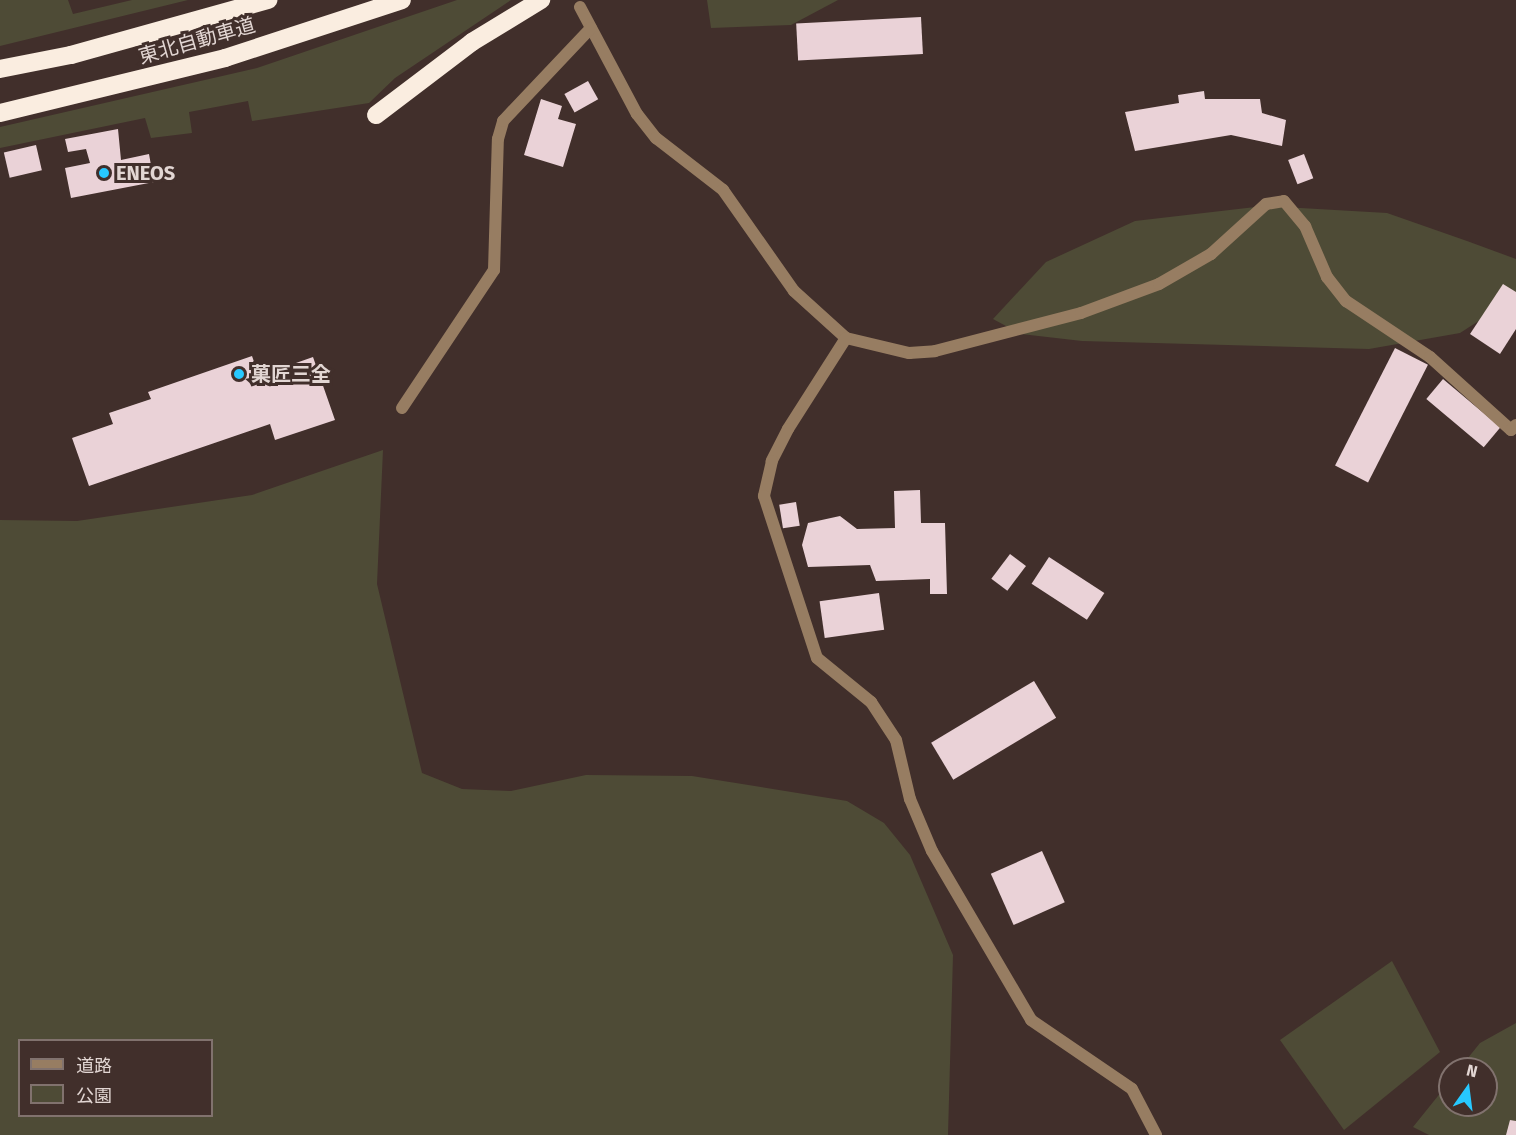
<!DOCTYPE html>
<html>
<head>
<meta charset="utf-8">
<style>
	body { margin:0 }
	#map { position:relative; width:1516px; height:1135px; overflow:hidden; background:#412f2b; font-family:"Fira Sans","Noto Sans JP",sans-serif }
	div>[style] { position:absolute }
	.green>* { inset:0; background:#4e4b36 }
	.building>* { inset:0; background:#ead2d7; transform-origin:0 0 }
	.street>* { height:12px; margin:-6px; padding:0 6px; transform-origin:6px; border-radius:6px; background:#977d62 }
	.highway>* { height:18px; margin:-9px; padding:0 9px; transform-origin:9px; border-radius:9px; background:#faede0 }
	.dots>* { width:16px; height:16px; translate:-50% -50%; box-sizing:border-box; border:3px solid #412f2b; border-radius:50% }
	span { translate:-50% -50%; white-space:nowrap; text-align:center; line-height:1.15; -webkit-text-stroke:6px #412f2b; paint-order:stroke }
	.street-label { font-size:20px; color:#e2d6d3 }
	.poi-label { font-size:20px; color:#e2d6d3; font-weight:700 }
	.left { translate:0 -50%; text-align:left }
	.legend { position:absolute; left:18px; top:1039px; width:195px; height:78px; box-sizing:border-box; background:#412f2b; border:2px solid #81726e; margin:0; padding:8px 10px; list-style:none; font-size:18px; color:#e2d6d3 }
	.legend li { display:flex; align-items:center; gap:12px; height:30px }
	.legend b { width:30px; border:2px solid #81726e }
	.north { position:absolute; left:1438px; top:1057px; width:60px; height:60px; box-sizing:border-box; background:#412f2b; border:2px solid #81726e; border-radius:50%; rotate:14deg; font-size:16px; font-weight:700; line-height:24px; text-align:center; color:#e2d6d3 }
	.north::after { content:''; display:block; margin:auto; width:21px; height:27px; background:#27c8ff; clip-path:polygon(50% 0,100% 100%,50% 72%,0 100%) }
</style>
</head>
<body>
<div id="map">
	<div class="green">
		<div style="clip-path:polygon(0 0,68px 0,73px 14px,132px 0,188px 0,0 46px)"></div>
		<div style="clip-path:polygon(457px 0,511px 0,395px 78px,369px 103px,252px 121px,248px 101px,189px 112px,192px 133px,151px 138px,145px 118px,0 148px,0 127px,257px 68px)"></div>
		<div style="clip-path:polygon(707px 0,838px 0,791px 25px,711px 28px)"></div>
		<div style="clip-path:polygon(1264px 206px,1387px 213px,1467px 241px,1516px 259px,1516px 297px,1460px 333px,1369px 349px,1082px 341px,1021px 334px,993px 319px,1046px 262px,1135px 221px)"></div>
		<div style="clip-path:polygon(evenodd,383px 450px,377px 584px,422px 773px,462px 789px,511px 791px,586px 775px,692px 776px,847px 801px,884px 823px,910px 855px,953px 955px,948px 1135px,0 1135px,0 520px,77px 521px,252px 495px,383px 450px,20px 1040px,212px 1040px,212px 1116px,20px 1116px,20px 1040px)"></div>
		<div style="clip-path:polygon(1392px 961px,1440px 1052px,1344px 1130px,1280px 1040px)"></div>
		<div style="clip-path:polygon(1516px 1023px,1516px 1135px,1429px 1135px,1413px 1127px,1450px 1081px,1450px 1105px,1486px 1105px,1486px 1069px,1459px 1069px,1480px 1043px)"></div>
	</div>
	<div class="building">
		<div style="left:921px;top:17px;width:37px;height:125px;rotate:87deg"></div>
		<div style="left:588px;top:81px;width:21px;height:27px;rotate:61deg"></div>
		<div style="clip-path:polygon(1204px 91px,1205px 99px,1260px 99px,1262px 113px,1286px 120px,1282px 146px,1231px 135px,1135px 151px,1125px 112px,1179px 103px,1178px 95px)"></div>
		<div style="clip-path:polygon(541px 99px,562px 106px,558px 119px,576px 124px,563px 167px,524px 155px)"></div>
		<div style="clip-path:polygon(118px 129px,121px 160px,149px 154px,154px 182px,71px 198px,65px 168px,90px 163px,86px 149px,68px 152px,65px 139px)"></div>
		<div style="left:36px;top:145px;width:26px;height:33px;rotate:77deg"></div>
		<div style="left:1304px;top:154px;width:26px;height:17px;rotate:69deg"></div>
		<div style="clip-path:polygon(1503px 284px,1516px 292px,1516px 329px,1500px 354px,1470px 334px)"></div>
		<div style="left:1395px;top:348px;width:37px;height:132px;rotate:27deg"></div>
		<div style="clip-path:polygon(252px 356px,259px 376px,313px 357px,335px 420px,275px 440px,270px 424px,89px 486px,72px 438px,113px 424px,109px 413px,151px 399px,148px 392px)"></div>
		<div style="left:1443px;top:379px;width:75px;height:26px;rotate:40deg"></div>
		<div style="clip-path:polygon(920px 490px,921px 523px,945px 523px,947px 594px,930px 594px,930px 579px,876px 581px,870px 565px,808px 567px,802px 545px,808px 523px,840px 516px,857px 529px,895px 528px,894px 491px)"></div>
		<div style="left:796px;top:502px;width:24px;height:17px;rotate:81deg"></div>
		<div style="left:1010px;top:554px;width:20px;height:31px;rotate:37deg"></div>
		<div style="left:1049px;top:557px;width:66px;height:32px;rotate:33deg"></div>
		<div style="left:879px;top:593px;width:37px;height:60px;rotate:82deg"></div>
		<div style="left:1034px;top:681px;width:43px;height:120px;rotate:59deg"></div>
		<div style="left:1042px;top:851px;width:56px;height:56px;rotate:66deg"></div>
		<div style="clip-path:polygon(1510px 1120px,1516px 1121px,1516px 1135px,1506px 1135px)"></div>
	</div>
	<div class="street">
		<div style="left:580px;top:7px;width:121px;rotate:62deg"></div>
		<div style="left:637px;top:114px;width:31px;rotate:52deg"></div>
		<div style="left:656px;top:138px;width:85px;rotate:37.8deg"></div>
		<div style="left:723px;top:190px;width:123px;rotate:54.9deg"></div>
		<div style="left:794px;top:291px;width:70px;rotate:42.1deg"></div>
		<div style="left:846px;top:338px;width:65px;rotate:13.4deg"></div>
		<div style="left:909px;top:353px;width:26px;rotate:-4deg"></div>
		<div style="left:935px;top:351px;width:151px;rotate:-14.6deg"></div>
		<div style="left:1081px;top:313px;width:83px;rotate:-20.4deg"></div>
		<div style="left:1159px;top:284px;width:60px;rotate:-30deg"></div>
		<div style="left:1211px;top:254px;width:74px;rotate:-42.3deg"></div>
		<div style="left:1266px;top:204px;width:18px;rotate:-9deg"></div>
		<div style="left:1284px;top:201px;width:33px;rotate:50deg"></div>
		<div style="left:1305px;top:226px;width:56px;rotate:66.7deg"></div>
		<div style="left:1327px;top:277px;width:31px;rotate:52deg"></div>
		<div style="left:1346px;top:301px;width:101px;rotate:33.7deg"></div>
		<div style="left:1430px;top:357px;width:109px;rotate:42deg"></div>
		<div style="left:1511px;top:430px;width:7px;rotate:-45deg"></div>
		<div style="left:846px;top:338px;width:108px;rotate:122.5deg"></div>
		<div style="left:788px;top:429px;width:36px;rotate:117deg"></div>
		<div style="left:772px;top:461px;width:36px;rotate:103deg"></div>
		<div style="left:764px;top:496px;width:170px;rotate:71.9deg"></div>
		<div style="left:817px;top:658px;width:70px;rotate:39.2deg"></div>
		<div style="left:871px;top:702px;width:45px;rotate:56.7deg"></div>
		<div style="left:896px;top:740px;width:61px;rotate:76.7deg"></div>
		<div style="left:910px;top:799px;width:56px;rotate:67.1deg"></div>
		<div style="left:932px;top:851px;width:196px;rotate:59.6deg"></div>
		<div style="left:1031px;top:1020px;width:122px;rotate:34.3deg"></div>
		<div style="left:1132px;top:1089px;width:52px;rotate:62.4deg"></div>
		<div style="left:402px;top:408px;width:166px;rotate:-56.3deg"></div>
		<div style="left:494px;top:270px;width:131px;rotate:-88.3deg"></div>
		<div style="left:498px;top:139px;width:19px;rotate:-74deg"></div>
		<div style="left:503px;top:121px;width:128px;rotate:-46.6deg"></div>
	</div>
	<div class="highway">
		<div style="left:0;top:69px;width:72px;rotate:-11.2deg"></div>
		<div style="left:71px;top:55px;width:205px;rotate:-15.6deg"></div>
		<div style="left:0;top:113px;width:232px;rotate:-13.7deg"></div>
		<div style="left:225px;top:58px;width:186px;rotate:-18.1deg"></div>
		<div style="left:376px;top:115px;width:121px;rotate:-37.2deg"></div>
		<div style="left:472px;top:42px;width:81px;rotate:-31.3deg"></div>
	</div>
	<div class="dots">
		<div style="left:104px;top:173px;background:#27c8ff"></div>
		<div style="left:239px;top:374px;background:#27c8ff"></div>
	</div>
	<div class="street-label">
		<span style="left:197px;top:41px;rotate:-16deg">東北自動車道</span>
	</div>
	<div class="poi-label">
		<span class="left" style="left:116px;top:173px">ENEOS</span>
		<span class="left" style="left:251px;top:374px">菓匠三全</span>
	</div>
	<ul class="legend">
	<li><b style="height:8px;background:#977d62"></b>道路</li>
	<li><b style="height:16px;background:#4e4b36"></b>公園</li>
	</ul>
	<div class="north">N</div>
</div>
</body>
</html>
